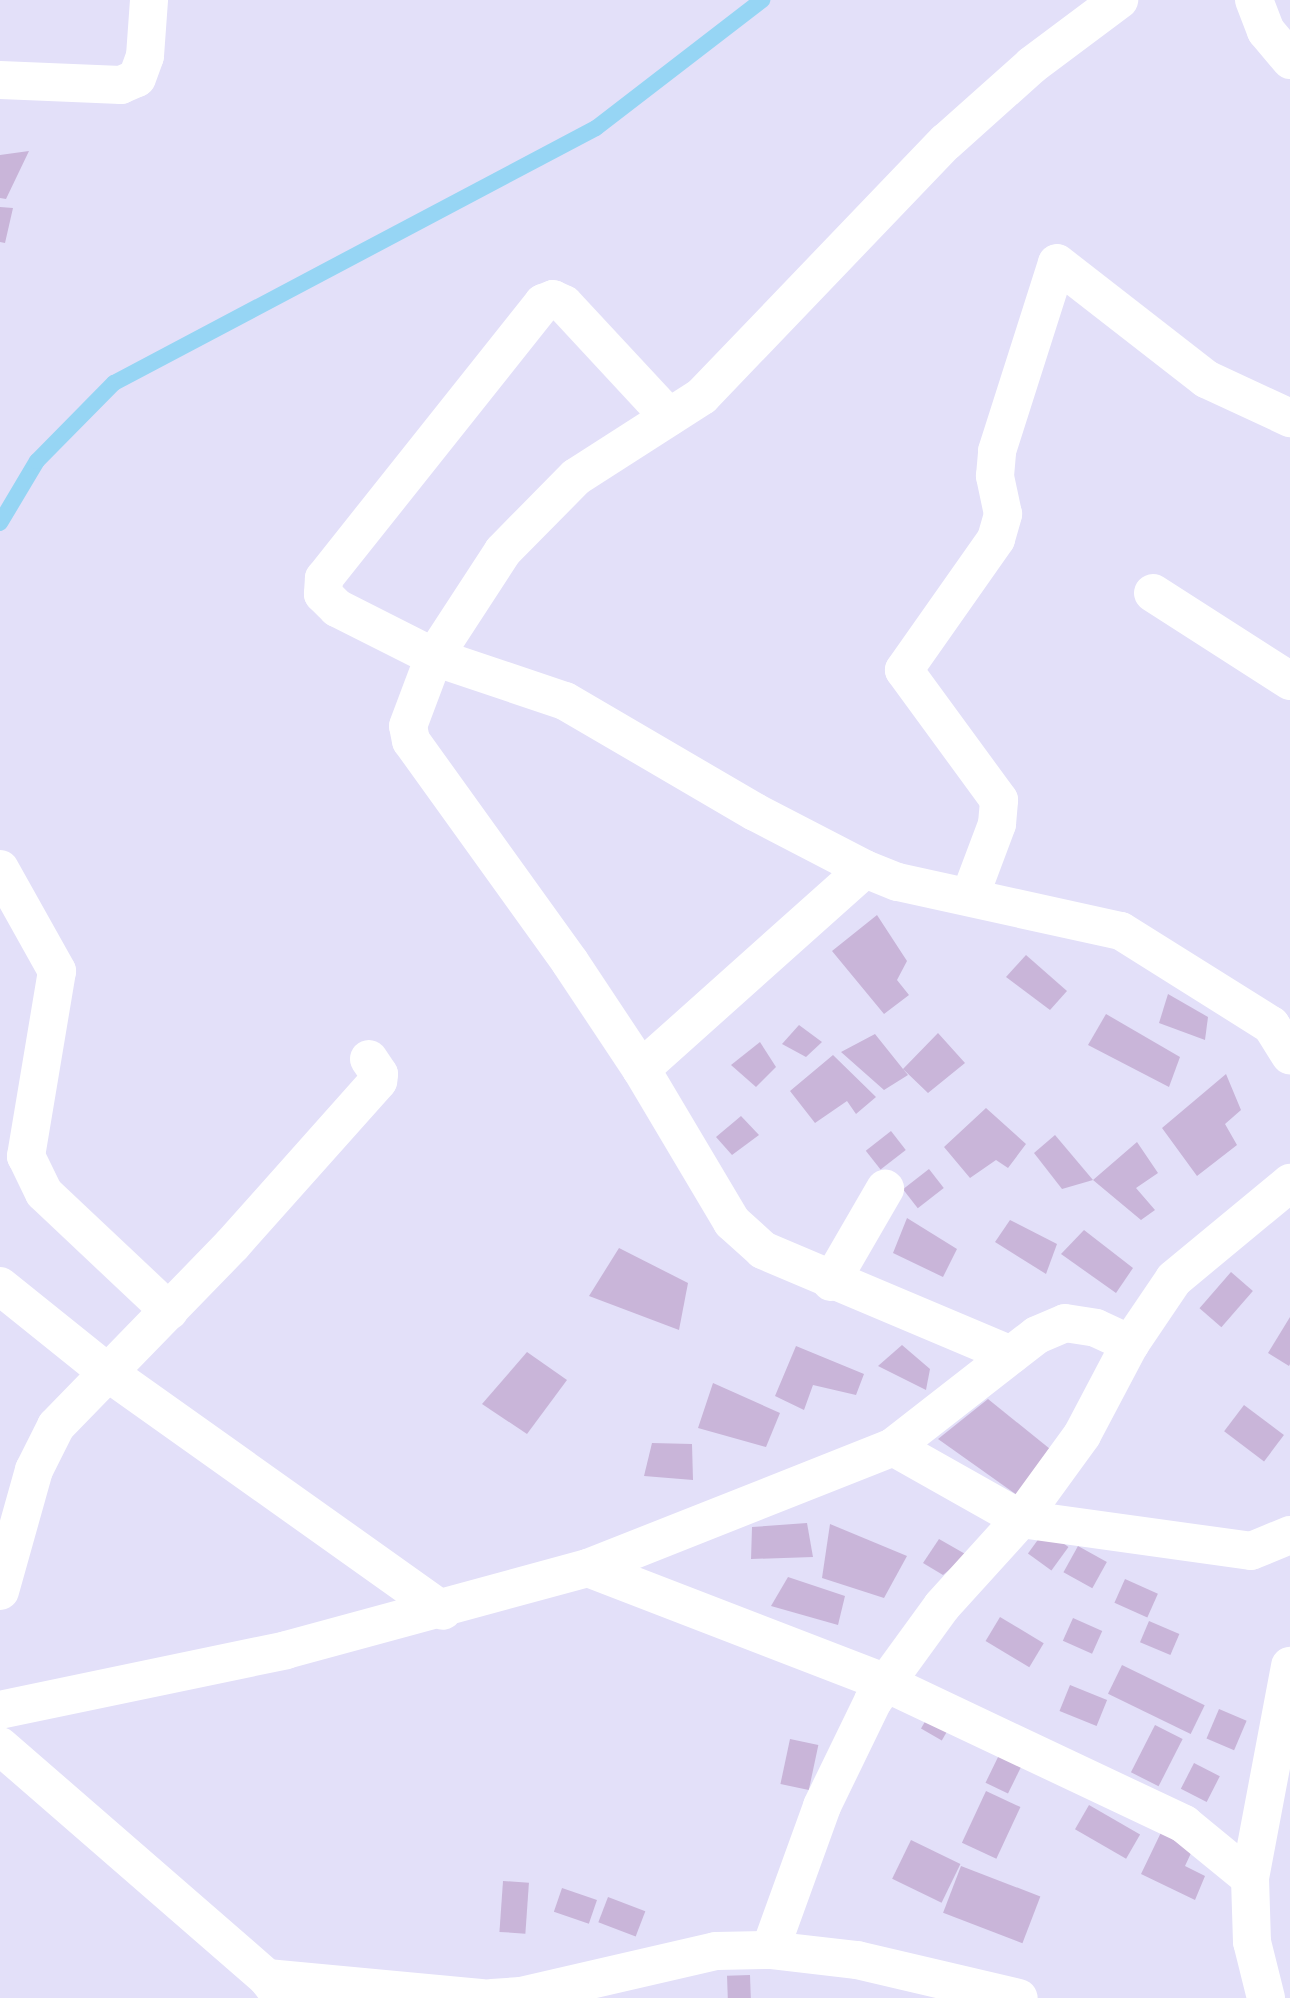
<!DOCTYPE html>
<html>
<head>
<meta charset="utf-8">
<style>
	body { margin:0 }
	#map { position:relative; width:1290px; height:1998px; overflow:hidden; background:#e3e0f9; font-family:Arial,sans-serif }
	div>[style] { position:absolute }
	.stream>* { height:16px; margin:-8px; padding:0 8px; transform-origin:8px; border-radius:8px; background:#96d5f4 }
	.building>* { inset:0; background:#c9b5d9; transform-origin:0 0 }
	.minor>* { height:38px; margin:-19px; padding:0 19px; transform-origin:19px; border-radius:19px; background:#fff }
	span { translate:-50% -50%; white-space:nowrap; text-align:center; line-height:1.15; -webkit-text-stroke:5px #f0efff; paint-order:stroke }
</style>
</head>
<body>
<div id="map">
	<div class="stream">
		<div style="left:0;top:523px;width:72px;rotate:-59.2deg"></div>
		<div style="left:37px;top:461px;width:110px;rotate:-45.4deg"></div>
		<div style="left:114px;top:383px;width:545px;rotate:-27.88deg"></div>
		<div style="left:596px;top:128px;width:210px;rotate:-37.6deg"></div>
	</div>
	<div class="building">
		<div style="clip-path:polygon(29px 151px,6px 199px,0 198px,0 155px)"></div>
		<div style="clip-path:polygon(0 207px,13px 208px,5px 243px,0 242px)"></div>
		<div style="clip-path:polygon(877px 915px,907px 961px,897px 980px,909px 995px,884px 1014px,832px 951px)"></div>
		<div style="clip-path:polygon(1026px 955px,1067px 991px,1050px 1010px,1006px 977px)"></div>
		<div style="clip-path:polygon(1168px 994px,1208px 1017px,1205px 1040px,1159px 1023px)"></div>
		<div style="clip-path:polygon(1106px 1014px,1180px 1057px,1169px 1087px,1088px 1045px)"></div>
		<div style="clip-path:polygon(799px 1025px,822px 1042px,806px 1057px,782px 1044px)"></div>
		<div style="clip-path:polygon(938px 1033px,965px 1063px,928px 1093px,903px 1069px,908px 1075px,884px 1090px,841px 1052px,875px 1034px,903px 1069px)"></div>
		<div style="clip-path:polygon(760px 1042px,776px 1067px,756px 1087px,731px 1065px)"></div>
		<div style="clip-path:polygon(833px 1055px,876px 1097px,856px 1114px,847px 1101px,815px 1123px,790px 1091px)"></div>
		<div style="clip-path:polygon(1226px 1074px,1241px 1110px,1225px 1124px,1237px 1145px,1197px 1176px,1162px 1128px)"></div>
		<div style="clip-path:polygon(986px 1108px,1026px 1144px,1008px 1168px,996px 1160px,970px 1178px,944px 1147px)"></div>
		<div style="clip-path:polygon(741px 1116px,759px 1135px,732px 1155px,716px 1137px)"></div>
		<div style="left:891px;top:1131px;width:24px;height:32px;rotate:52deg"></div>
		<div style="clip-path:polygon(1055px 1135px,1093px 1180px,1062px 1189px,1034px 1153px)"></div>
		<div style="clip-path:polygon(1137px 1142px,1158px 1173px,1136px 1188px,1155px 1210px,1141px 1220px,1093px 1180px)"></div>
		<div style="left:929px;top:1169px;width:24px;height:33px;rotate:52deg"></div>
		<div style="clip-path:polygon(907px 1218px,957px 1249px,943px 1277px,893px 1253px)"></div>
		<div style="clip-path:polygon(1010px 1220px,1057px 1244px,1046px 1274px,995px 1242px)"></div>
		<div style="clip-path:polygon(1084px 1230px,1133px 1268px,1116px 1293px,1061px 1254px)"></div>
		<div style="clip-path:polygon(619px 1248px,688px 1283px,679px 1330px,589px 1296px)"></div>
		<div style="left:1231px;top:1272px;width:29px;height:48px;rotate:41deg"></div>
		<div style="clip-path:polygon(1290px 1317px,1290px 1364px,1289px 1366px,1268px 1353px)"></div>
		<div style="clip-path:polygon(902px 1345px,930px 1369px,926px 1390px,878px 1366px)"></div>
		<div style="clip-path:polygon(796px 1346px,864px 1374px,856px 1395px,813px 1385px,804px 1410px,775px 1396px)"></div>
		<div style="clip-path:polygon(527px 1352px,567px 1380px,527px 1434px,482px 1404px)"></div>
		<div style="clip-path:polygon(713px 1383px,780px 1413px,766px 1447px,698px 1428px)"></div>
		<div style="clip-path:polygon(988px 1399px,1055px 1453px,1021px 1498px,938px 1439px)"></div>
		<div style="left:1244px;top:1405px;width:50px;height:33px;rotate:37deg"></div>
		<div style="clip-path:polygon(652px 1443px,692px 1444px,693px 1480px,644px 1476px)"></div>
		<div style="clip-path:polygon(807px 1523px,813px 1557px,751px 1559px,752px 1527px)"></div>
		<div style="clip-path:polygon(830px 1524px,907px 1556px,884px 1598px,822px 1578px)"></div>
		<div style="left:1045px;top:1530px;width:29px;height:29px;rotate:36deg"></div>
		<div style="clip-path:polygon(939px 1539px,967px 1555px,943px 1575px,923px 1563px)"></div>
		<div style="left:1078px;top:1546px;width:33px;height:30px;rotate:29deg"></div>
		<div style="clip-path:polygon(788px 1577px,845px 1596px,838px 1625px,771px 1606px)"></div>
		<div style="left:1125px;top:1579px;width:36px;height:26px;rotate:24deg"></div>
		<div style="left:1000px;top:1617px;width:51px;height:28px;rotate:31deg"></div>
		<div style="left:1073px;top:1618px;width:32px;height:25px;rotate:24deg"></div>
		<div style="left:1149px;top:1621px;width:33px;height:23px;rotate:23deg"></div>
		<div style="left:1122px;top:1665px;width:92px;height:32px;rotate:26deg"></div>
		<div style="left:1070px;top:1685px;width:40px;height:28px;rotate:22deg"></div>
		<div style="left:934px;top:1706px;width:24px;height:26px;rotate:30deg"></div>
		<div style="left:1219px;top:1709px;width:30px;height:32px;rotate:23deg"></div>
		<div style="left:1155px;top:1725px;width:31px;height:53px;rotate:27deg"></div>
		<div style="left:790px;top:1739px;width:29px;height:46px;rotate:12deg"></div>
		<div style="left:1000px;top:1753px;width:25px;height:33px;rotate:26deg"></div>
		<div style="left:1194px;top:1763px;width:29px;height:29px;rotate:27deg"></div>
		<div style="left:986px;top:1791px;width:38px;height:57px;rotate:25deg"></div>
		<div style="left:1089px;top:1805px;width:59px;height:28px;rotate:30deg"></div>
		<div style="clip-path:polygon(1167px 1820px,1199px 1836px,1185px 1866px,1205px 1876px,1195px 1900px,1141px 1874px)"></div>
		<div style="left:911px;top:1840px;width:55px;height:43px;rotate:26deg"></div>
		<div style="left:961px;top:1866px;width:85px;height:50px;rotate:21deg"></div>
		<div style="left:503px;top:1881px;width:26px;height:51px;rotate:4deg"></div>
		<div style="left:562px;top:1888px;width:37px;height:25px;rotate:19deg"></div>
		<div style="left:608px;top:1897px;width:40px;height:27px;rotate:21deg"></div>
		<div style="left:750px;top:1975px;width:23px;height:23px;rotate:88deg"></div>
	</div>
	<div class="minor">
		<div style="left:1254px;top:0;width:33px;rotate:69deg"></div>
		<div style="left:1266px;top:31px;width:38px;rotate:50deg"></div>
		<div style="left:0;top:80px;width:121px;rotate:2.4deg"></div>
		<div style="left:121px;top:85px;width:17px;rotate:-24deg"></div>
		<div style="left:137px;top:78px;width:23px;rotate:-70deg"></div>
		<div style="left:145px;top:56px;width:56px;rotate:-85.9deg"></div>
		<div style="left:669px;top:417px;width:154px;rotate:-132.9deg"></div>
		<div style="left:564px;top:304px;width:12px;rotate:-156deg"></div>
		<div style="left:553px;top:299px;width:11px;rotate:158deg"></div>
		<div style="left:543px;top:303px;width:352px;rotate:128.5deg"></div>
		<div style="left:324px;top:578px;width:16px;rotate:94deg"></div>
		<div style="left:323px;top:594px;width:20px;rotate:45deg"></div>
		<div style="left:337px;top:608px;width:109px;rotate:26.8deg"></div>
		<div style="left:434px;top:657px;width:138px;rotate:18.6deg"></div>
		<div style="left:565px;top:701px;width:220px;rotate:30.3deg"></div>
		<div style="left:755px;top:812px;width:124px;rotate:27.4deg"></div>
		<div style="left:865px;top:869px;width:35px;rotate:22deg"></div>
		<div style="left:898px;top:882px;width:228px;rotate:12.4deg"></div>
		<div style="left:1121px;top:931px;width:177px;rotate:32.1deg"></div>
		<div style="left:1271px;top:1025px;width:36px;rotate:58deg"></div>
		<div style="left:1153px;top:593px;width:163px;rotate:32.7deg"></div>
		<div style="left:0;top:869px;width:117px;rotate:60.8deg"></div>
		<div style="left:57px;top:971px;width:188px;rotate:99.5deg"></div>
		<div style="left:26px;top:1156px;width:41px;rotate:64.1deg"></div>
		<div style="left:44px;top:1193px;width:172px;rotate:43.3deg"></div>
		<div style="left:970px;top:896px;width:77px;rotate:-69.4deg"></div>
		<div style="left:997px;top:824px;width:24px;rotate:-85deg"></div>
		<div style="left:999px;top:800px;width:161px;rotate:-126.2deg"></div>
		<div style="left:904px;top:670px;width:160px;rotate:-54.9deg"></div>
		<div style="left:996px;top:539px;width:26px;rotate:-74deg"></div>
		<div style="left:1003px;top:514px;width:39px;rotate:-102deg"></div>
		<div style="left:995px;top:476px;width:25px;rotate:-85deg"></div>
		<div style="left:997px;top:451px;width:197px;rotate:-72.3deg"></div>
		<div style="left:1057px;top:263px;width:189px;rotate:37.9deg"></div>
		<div style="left:1206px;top:379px;width:93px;rotate:24.9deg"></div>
		<div style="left:641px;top:1069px;width:300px;rotate:-41.8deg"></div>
		<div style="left:831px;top:1282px;width:108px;rotate:-59.9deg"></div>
		<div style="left:0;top:1286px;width:137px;rotate:38.8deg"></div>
		<div style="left:107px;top:1372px;width:412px;rotate:35.4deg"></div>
		<div style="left:1011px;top:1355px;width:269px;rotate:-157.1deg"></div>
		<div style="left:763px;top:1250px;width:42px;rotate:-137.9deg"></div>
		<div style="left:732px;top:1222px;width:178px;rotate:-120.7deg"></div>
		<div style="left:641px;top:1069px;width:128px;rotate:-123.6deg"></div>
		<div style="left:570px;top:962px;width:272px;rotate:-125.7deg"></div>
		<div style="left:411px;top:741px;width:15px;rotate:-101deg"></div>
		<div style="left:408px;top:726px;width:74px;rotate:-69.4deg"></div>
		<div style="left:434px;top:657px;width:126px;rotate:-56.9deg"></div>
		<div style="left:503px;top:551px;width:104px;rotate:-45.4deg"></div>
		<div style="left:576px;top:477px;width:150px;rotate:-32.7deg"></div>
		<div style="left:702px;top:396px;width:352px;rotate:-46.2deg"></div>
		<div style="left:946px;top:142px;width:115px;rotate:-41.8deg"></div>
		<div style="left:1032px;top:65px;width:109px;rotate:-36.8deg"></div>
		<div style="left:893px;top:1447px;width:147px;rotate:29.4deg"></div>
		<div style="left:1021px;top:1519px;width:232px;rotate:7.9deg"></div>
		<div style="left:1251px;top:1551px;width:42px;rotate:-22.3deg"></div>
		<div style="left:588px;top:1568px;width:319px;rotate:21.1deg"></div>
		<div style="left:886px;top:1683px;width:330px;rotate:25.3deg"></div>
		<div style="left:1184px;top:1824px;width:85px;rotate:39.3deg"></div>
		<div style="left:0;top:1591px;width:126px;rotate:-74.3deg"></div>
		<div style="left:34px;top:1470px;width:49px;rotate:-63.4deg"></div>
		<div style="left:56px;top:1426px;width:252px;rotate:-45.8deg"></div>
		<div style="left:232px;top:1245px;width:220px;rotate:-48.3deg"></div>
		<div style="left:378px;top:1081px;width:7px;rotate:-82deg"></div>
		<div style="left:379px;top:1074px;width:18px;rotate:-124deg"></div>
		<div style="left:0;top:1710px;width:292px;rotate:-11.8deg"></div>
		<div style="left:286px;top:1650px;width:313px;rotate:-15.2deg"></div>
		<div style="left:588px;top:1568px;width:328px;rotate:-21.6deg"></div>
		<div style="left:893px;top:1447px;width:182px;rotate:-37.9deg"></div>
		<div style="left:1037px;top:1335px;width:30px;rotate:-23deg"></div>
		<div style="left:1065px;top:1323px;width:31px;rotate:9deg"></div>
		<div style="left:1096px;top:1328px;width:38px;rotate:25deg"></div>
		<div style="left:0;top:1746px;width:354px;rotate:41deg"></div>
		<div style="left:267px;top:1978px;width:25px;rotate:53deg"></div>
		<div style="left:770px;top:1950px;width:153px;rotate:-70.1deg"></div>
		<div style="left:822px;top:1806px;width:117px;rotate:-64.1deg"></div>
		<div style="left:873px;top:1701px;width:117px;rotate:-54deg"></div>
		<div style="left:942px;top:1606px;width:118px;rotate:-47.8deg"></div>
		<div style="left:1021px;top:1519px;width:104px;rotate:-54deg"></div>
		<div style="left:1082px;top:1435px;width:103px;rotate:-62.2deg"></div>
		<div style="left:1130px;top:1344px;width:78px;rotate:-55.9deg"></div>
		<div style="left:1174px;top:1279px;width:151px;rotate:-39.6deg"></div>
		<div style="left:267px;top:1978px;width:217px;rotate:5.3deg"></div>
		<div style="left:492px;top:1998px;width:29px;rotate:-4deg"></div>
		<div style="left:521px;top:1996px;width:200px;rotate:-13deg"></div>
		<div style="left:716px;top:1951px;width:54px;rotate:-1.1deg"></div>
		<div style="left:770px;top:1950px;width:88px;rotate:6.6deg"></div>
		<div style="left:857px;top:1960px;width:166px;rotate:13.2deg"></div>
		<div style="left:1266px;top:1998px;width:58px;rotate:-104deg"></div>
		<div style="left:1252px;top:1942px;width:64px;rotate:-91.8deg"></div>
		<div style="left:1250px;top:1878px;width:216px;rotate:-79.3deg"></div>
	</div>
</div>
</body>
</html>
